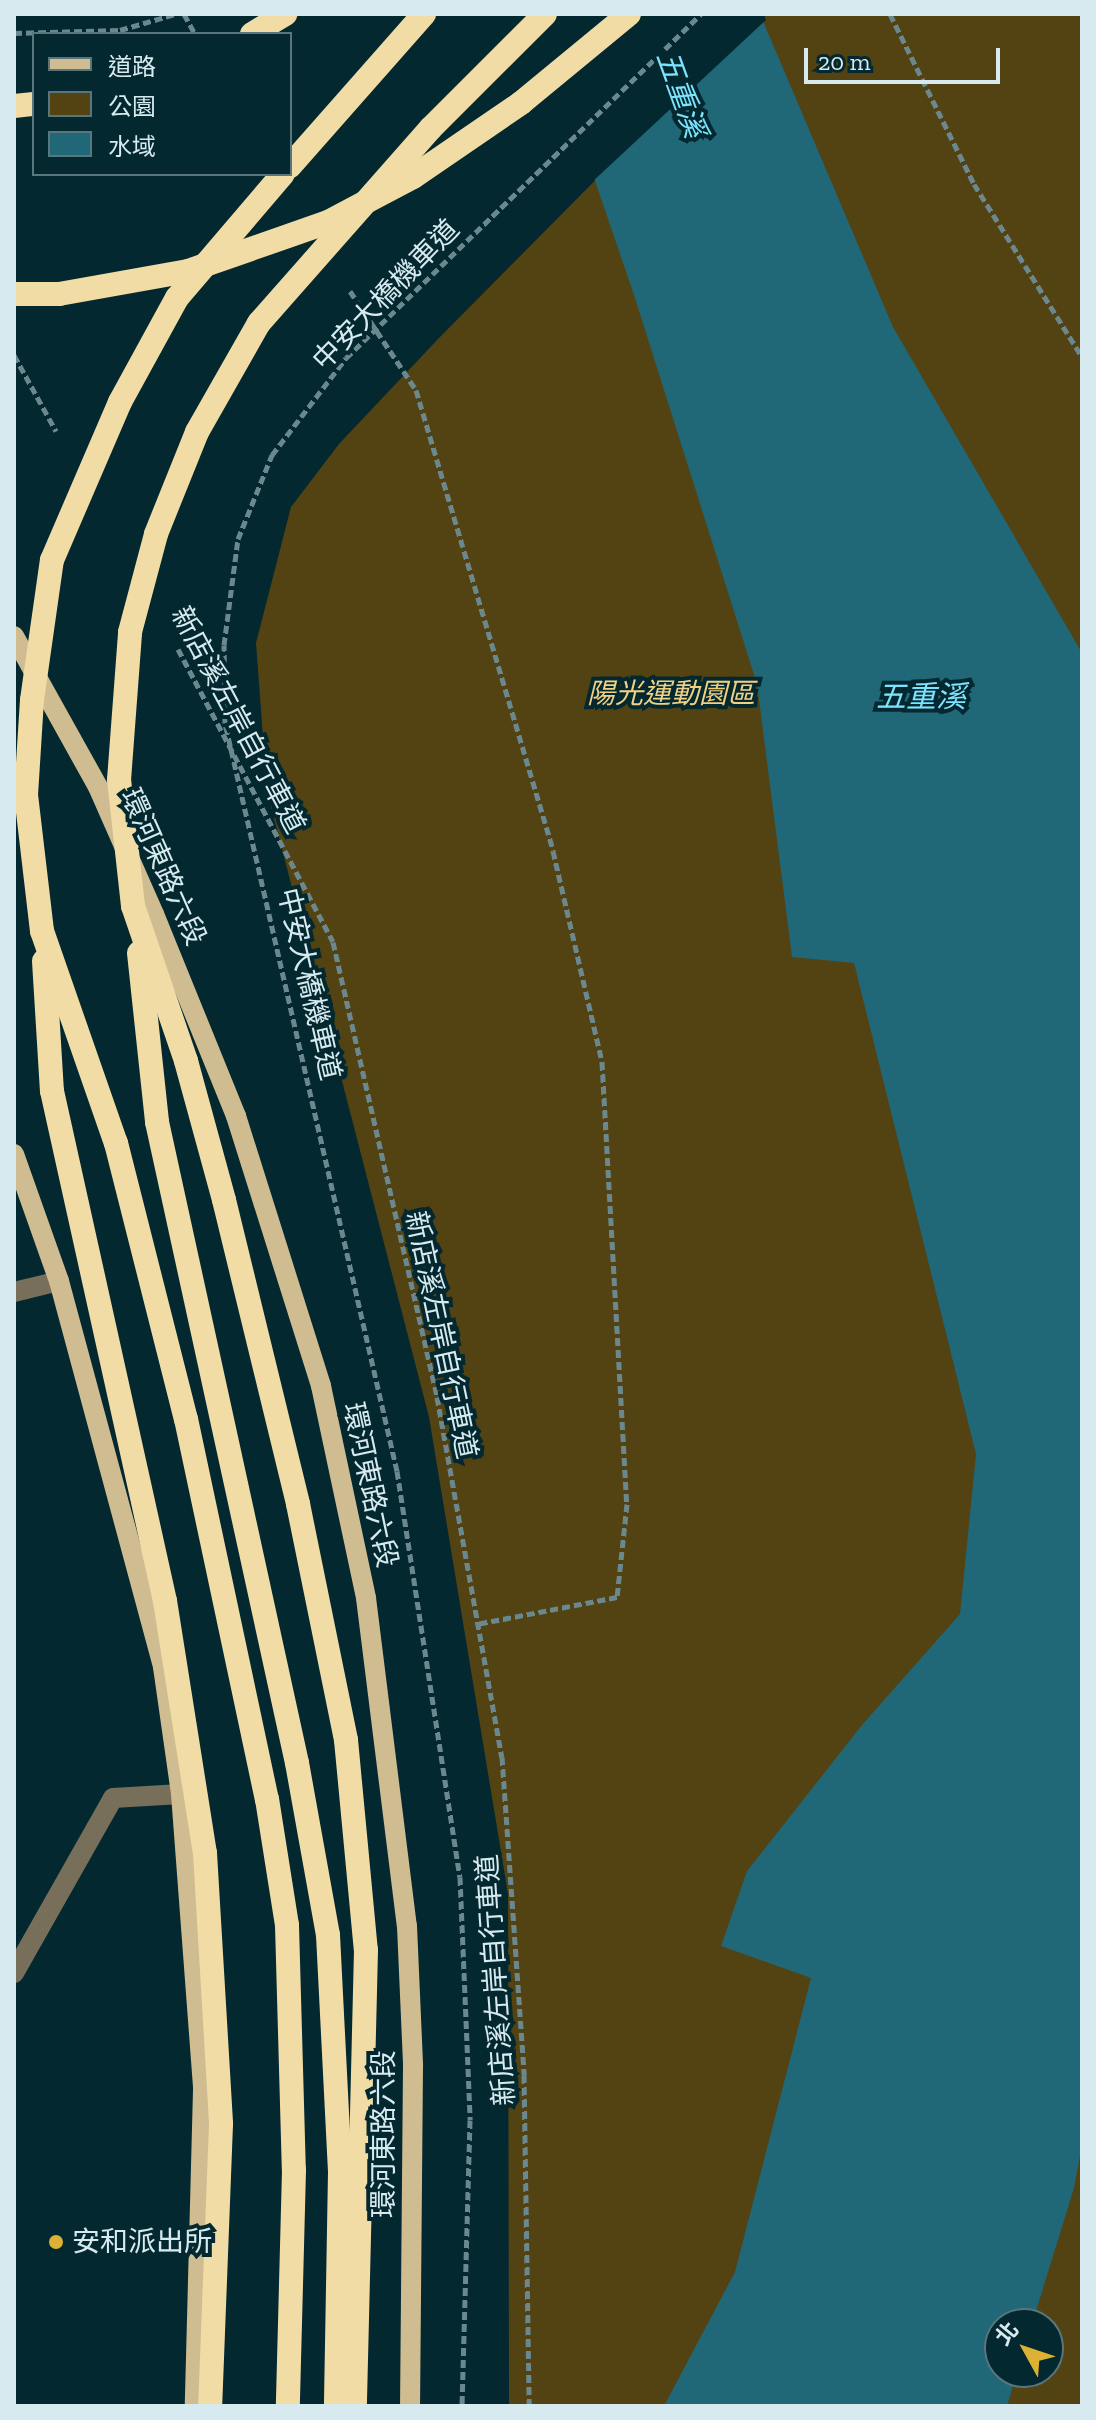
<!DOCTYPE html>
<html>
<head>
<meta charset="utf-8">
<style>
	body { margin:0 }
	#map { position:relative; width:1096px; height:2420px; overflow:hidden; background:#032830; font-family:"Zilla Slab","Noto Sans TC",serif }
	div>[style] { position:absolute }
	.green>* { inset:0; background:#534212 }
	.water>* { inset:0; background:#206777 }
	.pier>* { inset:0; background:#032830 }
	.path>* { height:5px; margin-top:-2.5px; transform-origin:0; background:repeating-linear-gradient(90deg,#6c888f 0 8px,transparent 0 12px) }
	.minor>* { height:20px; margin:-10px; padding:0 10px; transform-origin:10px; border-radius:10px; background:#786f5a }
	.major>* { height:20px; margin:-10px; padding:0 10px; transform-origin:10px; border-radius:10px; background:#cfbd91 }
	.highway>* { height:24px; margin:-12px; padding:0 12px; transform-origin:12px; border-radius:12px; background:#f1dca6 }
	.path-bridge>* { height:5px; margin-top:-2.5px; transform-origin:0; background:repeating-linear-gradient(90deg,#6c888f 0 8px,transparent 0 12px) }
	.highway-bridge>* { height:24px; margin:-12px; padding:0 12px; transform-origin:12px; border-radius:12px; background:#f1dca6 }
	.dots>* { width:22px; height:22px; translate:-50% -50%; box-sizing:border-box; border:4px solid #032830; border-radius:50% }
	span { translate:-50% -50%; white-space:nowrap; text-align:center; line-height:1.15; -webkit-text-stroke:8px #032830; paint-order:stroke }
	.street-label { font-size:28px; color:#d7eaef }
	.park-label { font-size:28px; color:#f0d183; font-style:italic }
	.poi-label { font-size:28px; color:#d7eaef }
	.left { translate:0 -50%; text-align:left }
	.water-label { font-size:30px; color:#7be3fd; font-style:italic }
	.frame { position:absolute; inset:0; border:16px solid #d7eaef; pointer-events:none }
	.legend { position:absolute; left:32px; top:32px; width:260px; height:144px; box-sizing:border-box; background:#032830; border:2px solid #58767c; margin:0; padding:10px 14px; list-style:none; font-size:24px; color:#d7eaef }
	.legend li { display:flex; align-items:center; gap:16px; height:40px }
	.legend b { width:40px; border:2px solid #58767c }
	.north { position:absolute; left:984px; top:2308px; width:80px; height:80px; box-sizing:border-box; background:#032830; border:2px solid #58767c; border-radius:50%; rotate:310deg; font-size:22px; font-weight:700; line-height:32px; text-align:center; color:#d7eaef }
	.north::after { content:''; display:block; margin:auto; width:28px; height:36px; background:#ddb133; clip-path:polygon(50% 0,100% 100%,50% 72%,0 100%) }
	.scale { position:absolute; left:804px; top:48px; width:196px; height:36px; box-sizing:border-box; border:4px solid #d7eaef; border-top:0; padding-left:10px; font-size:24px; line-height:28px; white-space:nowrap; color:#d7eaef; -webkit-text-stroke:6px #032830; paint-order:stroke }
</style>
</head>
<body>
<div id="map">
	<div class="green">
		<div style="clip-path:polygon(evenodd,760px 14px,1082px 14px,1082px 2406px,509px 2406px,508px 1894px,429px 1417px,267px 791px,256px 643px,291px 507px,339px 444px,439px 338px,760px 14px,1000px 2324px,1048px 2324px,1048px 2372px,1000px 2372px,1000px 2324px)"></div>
	</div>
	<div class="water">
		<div style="clip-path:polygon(538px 14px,760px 14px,893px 327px,1082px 653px,1082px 2145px,1074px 2188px,1032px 2324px,1000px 2324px,1000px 2372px,1017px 2372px,1007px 2406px,664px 2406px,735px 2272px,811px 1978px,721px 1946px,747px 1871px,862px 1725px,960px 1614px,976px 1454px,854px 963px,792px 957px,757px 684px,634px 295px)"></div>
	</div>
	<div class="pier">
		<div style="clip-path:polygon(534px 14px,764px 14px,766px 20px,591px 183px)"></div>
	</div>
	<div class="path">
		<div style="left:184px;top:14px;width:23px;rotate:61deg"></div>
		<div style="left:890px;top:14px;width:190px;rotate:63.7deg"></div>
		<div style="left:974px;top:184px;width:204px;rotate:58deg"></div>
		<div style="left:14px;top:33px;width:106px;rotate:-1.6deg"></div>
		<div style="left:120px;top:30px;width:57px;rotate:-16.2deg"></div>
		<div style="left:350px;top:291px;width:119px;rotate:56.3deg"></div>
		<div style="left:416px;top:390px;width:481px;rotate:73.4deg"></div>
		<div style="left:553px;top:851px;width:217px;rotate:76.9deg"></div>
		<div style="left:602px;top:1062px;width:443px;rotate:86.8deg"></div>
		<div style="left:627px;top:1504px;width:94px;rotate:96.1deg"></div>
		<div style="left:617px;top:1597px;width:143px;rotate:169.1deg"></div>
		<div style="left:14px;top:355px;width:87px;rotate:61.1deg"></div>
		<div style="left:178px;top:649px;width:331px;rotate:62.1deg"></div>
		<div style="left:333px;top:942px;width:467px;rotate:77.1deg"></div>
		<div style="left:437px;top:1397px;width:366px;rotate:79.8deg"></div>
		<div style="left:502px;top:1757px;width:319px;rotate:86deg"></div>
		<div style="left:524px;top:2075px;width:331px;rotate:89.1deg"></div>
		<div style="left:397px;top:1471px;width:411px;rotate:81.2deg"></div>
		<div style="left:460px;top:1877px;width:243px;rotate:87.6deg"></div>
		<div style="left:470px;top:2120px;width:286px;rotate:91.6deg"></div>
	</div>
	<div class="minor">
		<div style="left:14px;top:1292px;width:46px;rotate:-13.7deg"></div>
		<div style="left:14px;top:1973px;width:201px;rotate:-60.5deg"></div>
		<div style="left:113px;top:1798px;width:68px;rotate:-3.4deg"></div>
	</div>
	<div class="major">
		<div style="left:14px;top:636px;width:173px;rotate:60.9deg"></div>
		<div style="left:98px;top:787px;width:139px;rotate:66.2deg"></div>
		<div style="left:154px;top:914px;width:218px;rotate:67.9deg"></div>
		<div style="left:236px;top:1116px;width:283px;rotate:72.5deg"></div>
		<div style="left:321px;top:1386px;width:217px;rotate:78deg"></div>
		<div style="left:366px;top:1598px;width:331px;rotate:82.9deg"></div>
		<div style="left:407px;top:1926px;width:140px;rotate:87.5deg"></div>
		<div style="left:413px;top:2066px;width:340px;rotate:90.5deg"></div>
		<div style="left:14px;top:1154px;width:135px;rotate:70.5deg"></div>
		<div style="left:59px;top:1281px;width:400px;rotate:74.9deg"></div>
		<div style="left:163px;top:1667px;width:128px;rotate:81.9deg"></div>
		<div style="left:181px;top:1794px;width:297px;rotate:85.7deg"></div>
		<div style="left:203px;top:2090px;width:316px;rotate:91.5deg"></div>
	</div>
	<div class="highway">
		<div style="left:252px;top:34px;width:39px;rotate:-31deg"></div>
		<div style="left:14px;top:106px;width:20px;rotate:-6deg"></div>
		<div style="left:290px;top:166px;width:203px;rotate:-48.6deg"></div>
		<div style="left:133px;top:906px;width:164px;rotate:71.1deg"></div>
		<div style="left:186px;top:1061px;width:144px;rotate:74.7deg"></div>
		<div style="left:224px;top:1200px;width:313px;rotate:76.3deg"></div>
		<div style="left:298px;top:1504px;width:241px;rotate:78.5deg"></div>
		<div style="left:346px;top:1740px;width:211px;rotate:84.6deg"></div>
		<div style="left:366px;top:1950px;width:456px;rotate:91.4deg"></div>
		<div style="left:42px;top:931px;width:225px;rotate:70.8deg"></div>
		<div style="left:116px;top:1143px;width:285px;rotate:75.8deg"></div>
		<div style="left:186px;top:1419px;width:389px;rotate:78deg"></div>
		<div style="left:267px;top:1799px;width:128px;rotate:81deg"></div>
		<div style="left:287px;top:1925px;width:245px;rotate:88.4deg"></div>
		<div style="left:294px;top:2170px;width:236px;rotate:91.5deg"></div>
		<div style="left:139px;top:953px;width:170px;rotate:83.9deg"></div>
		<div style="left:157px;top:1122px;width:656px;rotate:77.68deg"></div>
		<div style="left:297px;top:1763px;width:175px;rotate:79.8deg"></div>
		<div style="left:328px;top:1935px;width:237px;rotate:87.1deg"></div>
		<div style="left:340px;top:2172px;width:234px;rotate:91deg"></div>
		<div style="left:44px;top:961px;width:130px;rotate:86.5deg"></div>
		<div style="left:52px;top:1091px;width:522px;rotate:77.51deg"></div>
		<div style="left:165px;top:1601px;width:255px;rotate:81deg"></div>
		<div style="left:205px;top:1853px;width:271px;rotate:86.6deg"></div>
		<div style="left:221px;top:2124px;width:282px;rotate:92.2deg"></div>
	</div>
	<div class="path-bridge">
		<div style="left:665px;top:49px;width:50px;rotate:-44.2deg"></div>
		<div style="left:397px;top:1471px;width:768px;rotate:-102.95deg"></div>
		<div style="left:225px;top:723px;width:78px;rotate:-90.7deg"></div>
		<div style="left:224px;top:645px;width:107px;rotate:-82.5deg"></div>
		<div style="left:238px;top:539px;width:91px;rotate:-68deg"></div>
		<div style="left:272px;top:455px;width:122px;rotate:-52.7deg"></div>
		<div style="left:346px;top:358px;width:434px;rotate:-44.1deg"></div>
	</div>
	<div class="highway-bridge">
		<div style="left:14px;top:294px;width:45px"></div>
		<div style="left:59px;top:294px;width:131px;rotate:-10.1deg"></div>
		<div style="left:188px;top:271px;width:148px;rotate:-19.3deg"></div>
		<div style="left:328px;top:222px;width:96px;rotate:-27.9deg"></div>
		<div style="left:413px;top:177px;width:131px;rotate:-34.4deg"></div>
		<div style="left:521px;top:103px;width:140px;rotate:-39.5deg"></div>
		<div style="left:133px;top:906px;width:127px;rotate:-96.3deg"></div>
		<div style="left:119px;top:780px;width:148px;rotate:-85.7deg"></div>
		<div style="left:130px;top:632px;width:101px;rotate:-75.1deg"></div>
		<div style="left:156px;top:534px;width:110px;rotate:-68.1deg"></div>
		<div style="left:197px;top:432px;width:125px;rotate:-60.4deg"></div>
		<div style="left:259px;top:323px;width:260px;rotate:-48.6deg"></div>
		<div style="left:431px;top:128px;width:161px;rotate:-45deg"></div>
		<div style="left:42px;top:931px;width:137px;rotate:-96.7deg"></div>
		<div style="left:26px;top:795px;width:95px;rotate:-86.4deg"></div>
		<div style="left:32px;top:700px;width:141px;rotate:-81.9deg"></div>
		<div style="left:52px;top:560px;width:172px;rotate:-66.7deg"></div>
		<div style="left:120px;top:402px;width:119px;rotate:-61.3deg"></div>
		<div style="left:177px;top:298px;width:163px;rotate:-49.5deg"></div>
	</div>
	<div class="dots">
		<div style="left:56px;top:2242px;background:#ddb133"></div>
	</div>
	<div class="street-label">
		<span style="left:386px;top:295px;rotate:-46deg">中安大橋機車道</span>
		<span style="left:238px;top:720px;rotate:62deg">新店溪左岸自行車道</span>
		<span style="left:163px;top:867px;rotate:66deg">環河東路六段</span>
		<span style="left:309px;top:984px;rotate:77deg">中安大橋機車道</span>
		<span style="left:441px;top:1335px;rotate:78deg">新店溪左岸自行車道</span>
		<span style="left:370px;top:1485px;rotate:78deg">環河東路六段</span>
		<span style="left:496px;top:1980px;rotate:-94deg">新店溪左岸自行車道</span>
		<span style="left:384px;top:2134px;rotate:-90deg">環河東路六段</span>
	</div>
	<div class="park-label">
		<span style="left:671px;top:694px">陽光運動園區</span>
	</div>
	<div class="poi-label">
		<span class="left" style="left:72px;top:2242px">安和派出所</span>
	</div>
	<div class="water-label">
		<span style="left:681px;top:94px;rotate:70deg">五重溪</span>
		<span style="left:921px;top:697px">五重溪</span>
	</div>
	<div class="frame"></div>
	<ul class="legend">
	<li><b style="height:10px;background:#cfbd91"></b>道路</li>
	<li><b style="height:22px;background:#534212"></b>公園</li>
	<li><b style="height:22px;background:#206777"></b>水域</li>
	</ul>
	<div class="north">北</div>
	<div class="scale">20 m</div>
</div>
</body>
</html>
